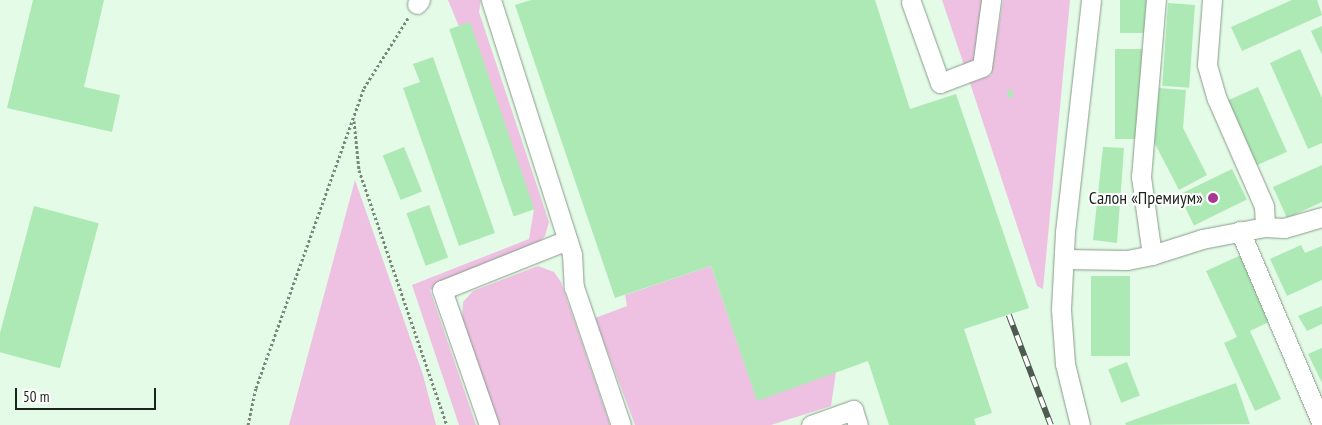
<!DOCTYPE html>
<html>
<head>
<meta charset="utf-8">
<style>
	body { margin:0 }
	#map { position:relative; width:1322px; height:425px; overflow:hidden; background:#e4fbe7; font-family:"PT Sans Narrow",sans-serif }
	div>[style] { position:absolute }
	.green>* { inset:0; background:#eec0e1 }
	.building>* { inset:0; background:#ade9b5; transform-origin:0 0 }
	.path>* { height:3px; margin-top:-1.5px; transform-origin:0; background:repeating-linear-gradient(90deg,#79887b 0 2.5px,transparent 0 5px) }
	.roads { filter:drop-shadow(0 0 1px #879c89) drop-shadow(0 0 1px #879c89) }
	.minor>* { height:19px; margin:-9.5px; padding:0 9.5px; transform-origin:9.5px; border-radius:9.5px; background:#fff }
	.rail>* { height:5.5px; margin-top:-2.75px; transform-origin:0; background:repeating-linear-gradient(90deg,#fff 0 11px,#4e5b50 0 22px); box-sizing:border-box; border-block:1px solid #4e5b50 }
	.dots>* { width:14px; height:14px; translate:-50% -50%; box-sizing:border-box; border:2px solid #fff; border-radius:50% }
	span { translate:-50% -50%; white-space:nowrap; text-align:center; line-height:1.15; -webkit-text-stroke:4px #fff; paint-order:stroke }
	.poi-label { font-size:18px; color:#1c251d }
	.right { translate:-100% -50%; text-align:right }
	.scale { position:absolute; left:15px; top:388px; width:141px; height:22px; box-sizing:border-box; border:2px solid #1c251d; border-top:0; padding-left:6px; font-size:15px; line-height:18px; white-space:nowrap; color:#1c251d; -webkit-text-stroke:4px #fff; paint-order:stroke }
</style>
</head>
<body>
<div id="map">
	<div class="green">
		<div style="clip-path:polygon(448px 0,481px 0,479px 12px,549px 222px,545px 236px,536px 246px,430px 290px,476px 425px,459px 425px,412px 285px,529px 239px,534px 209px)"></div>
		<div style="clip-path:polygon(942px 0,983px 0,974px 63px,965px 68px)"></div>
		<div style="clip-path:polygon(1003px 0,1070px 0,1043px 289px,1037px 286px,970px 83px,991px 75px)"></div>
		<div style="clip-path:polygon(355px 180px,423px 375px,436px 425px,289px 425px)"></div>
		<div style="clip-path:polygon(538px 266px,554px 272px,561px 282px,610px 425px,499px 425px,462px 320px,463px 302px,473px 291px)"></div>
		<div style="clip-path:polygon(711px 266px,757px 400px,836px 372px,831px 406px,771px 425px,635px 425px,595px 318px,627px 306px,625px 295px)"></div>
	</div>
	<div class="building">
		<div style="clip-path:polygon(33px 0,104px 0,84px 87px,120px 95px,112px 132px,7px 108px)"></div>
		<div style="clip-path:polygon(531px 0,875px 0,910px 109px,956px 94px,1029px 308px,964px 329px,992px 413px,974px 419px,976px 425px,889px 425px,868px 361px,757px 401px,711px 266px,615px 298px,515px 5px)"></div>
		<div style="left:1120px;top:0;width:27px;height:33px"></div>
		<div style="clip-path:polygon(1292px 0,1317px 0,1322px 15px,1242px 51px,1231px 27px)"></div>
		<div style="left:1168px;top:3px;width:27px;height:83px;rotate:4deg"></div>
		<div style="left:470px;top:22px;width:198px;height:22px;rotate:71deg"></div>
		<div style="clip-path:polygon(1322px 26px,1322px 55px,1311px 31px)"></div>
		<div style="left:1115px;top:49px;width:30px;height:90px"></div>
		<div style="clip-path:polygon(1300px 49px,1322px 98px,1322px 143px,1308px 149px,1270px 63px)"></div>
		<div style="clip-path:polygon(433px 57px,495px 233px,459px 246px,403px 88px,420px 82px,413px 64px)"></div>
		<div style="left:1258px;top:87px;width:71px;height:34px;rotate:66deg"></div>
		<div style="clip-path:polygon(1159px 88px,1186px 90px,1183px 128px,1207px 175px,1179px 190px,1154px 142px)"></div>
		<div style="clip-path:polygon(1008px 90px,1013px 90px,1012px 98px,1007px 97px)"></div>
		<div style="left:404px;top:147px;width:48px;height:23px;rotate:68deg"></div>
		<div style="clip-path:polygon(1103px 147px,1124px 148px,1117px 243px,1093px 240px)"></div>
		<div style="clip-path:polygon(1322px 165px,1322px 202px,1287px 218px,1273px 187px)"></div>
		<div style="left:1232px;top:169px;width:34px;height:59px;rotate:64deg"></div>
		<div style="left:429px;top:205px;width:56px;height:24px;rotate:70deg"></div>
		<div style="left:34px;top:206px;width:67px;height:150px;rotate:15deg"></div>
		<div style="clip-path:polygon(1301px 245px,1305px 253px,1322px 246px,1322px 280px,1287px 296px,1270px 259px)"></div>
		<div style="clip-path:polygon(1241px 255px,1271px 321px,1250px 331px,1281px 399px,1255px 411px,1224px 343px,1237px 337px,1206px 271px)"></div>
		<div style="left:1091px;top:276px;width:39px;height:80px"></div>
		<div style="clip-path:polygon(1322px 306px,1322px 324px,1307px 331px,1298px 316px)"></div>
		<div style="clip-path:polygon(1322px 348px,1322px 383px,1308px 354px)"></div>
		<div style="left:1127px;top:362px;width:36px;height:20px;rotate:69deg"></div>
		<div style="clip-path:polygon(1236px 383px,1250px 424px,1126px 425px,1125px 423px)"></div>
	</div>
	<div class="path">
		<div style="left:354px;top:121px;width:49px;rotate:84.2deg"></div>
		<div style="left:359px;top:170px;width:270px;rotate:71deg"></div>
		<div style="left:248px;top:425px;width:38px;rotate:-78deg"></div>
		<div style="left:256px;top:388px;width:319px;rotate:-70.2deg"></div>
		<div style="left:364px;top:88px;width:83px;rotate:-57.8deg"></div>
	</div>
	<div class="roads">
		<div class="minor">
			<div style="left:491px;top:0;width:267px;rotate:72.3deg"></div>
			<div style="left:572px;top:254px;width:33px;rotate:87deg"></div>
			<div style="left:574px;top:287px;width:146px;rotate:71.2deg"></div>
			<div style="left:1212px;top:0;width:65px;rotate:94.4deg"></div>
			<div style="left:1207px;top:65px;width:35px;rotate:74deg"></div>
			<div style="left:1217px;top:99px;width:117px;rotate:66.3deg"></div>
			<div style="left:1264px;top:206px;width:21px;rotate:87deg"></div>
			<div style="left:911px;top:2px;width:86px;rotate:70.3deg"></div>
			<div style="left:940px;top:83px;width:45px;rotate:-20.9deg"></div>
			<div style="left:982px;top:67px;width:68px;rotate:-82.3deg"></div>
			<div style="left:417px;top:4px;width:5px;rotate:-53deg"></div>
			<div style="left:1240px;top:231px;width:210px;rotate:67deg"></div>
			<div style="left:1152px;top:255px;width:79px;rotate:-98deg"></div>
			<div style="left:1141px;top:177px;width:178px;rotate:-85.2deg"></div>
			<div style="left:1064px;top:259px;width:63px;rotate:0.9deg"></div>
			<div style="left:1127px;top:260px;width:25px;rotate:-11deg"></div>
			<div style="left:1152px;top:255px;width:52px;rotate:-17.7deg"></div>
			<div style="left:1202px;top:239px;width:64px;rotate:-10.8deg"></div>
			<div style="left:1265px;top:227px;width:19px;rotate:3deg"></div>
			<div style="left:1284px;top:228px;width:40px;rotate:-16deg"></div>
			<div style="left:489px;top:425px;width:143px;rotate:-109.2deg"></div>
			<div style="left:442px;top:290px;width:135px;rotate:-21.8deg"></div>
			<div style="left:811px;top:425px;width:45px;rotate:-19.7deg"></div>
			<div style="left:853px;top:410px;width:16px;rotate:72deg"></div>
			<div style="left:1080px;top:425px;width:63px;rotate:-103.8deg"></div>
			<div style="left:1065px;top:364px;width:55px;rotate:-94.2deg"></div>
			<div style="left:1061px;top:309px;width:77px;rotate:-87deg"></div>
			<div style="left:1065px;top:232px;width:233px;rotate:-83.6deg"></div>
		</div>
	</div>
	<div class="rail">
		<div style="left:1009px;top:315px;width:118px;rotate:69.1deg"></div>
	</div>
	<div class="dots">
		<div style="left:1213px;top:198px;background:#a93793"></div>
	</div>
	<div class="poi-label">
		<span class="right" style="left:1203px;top:198px">Салон «Премиум»</span>
	</div>
	<div class="scale">50 m</div>
</div>
</body>
</html>
